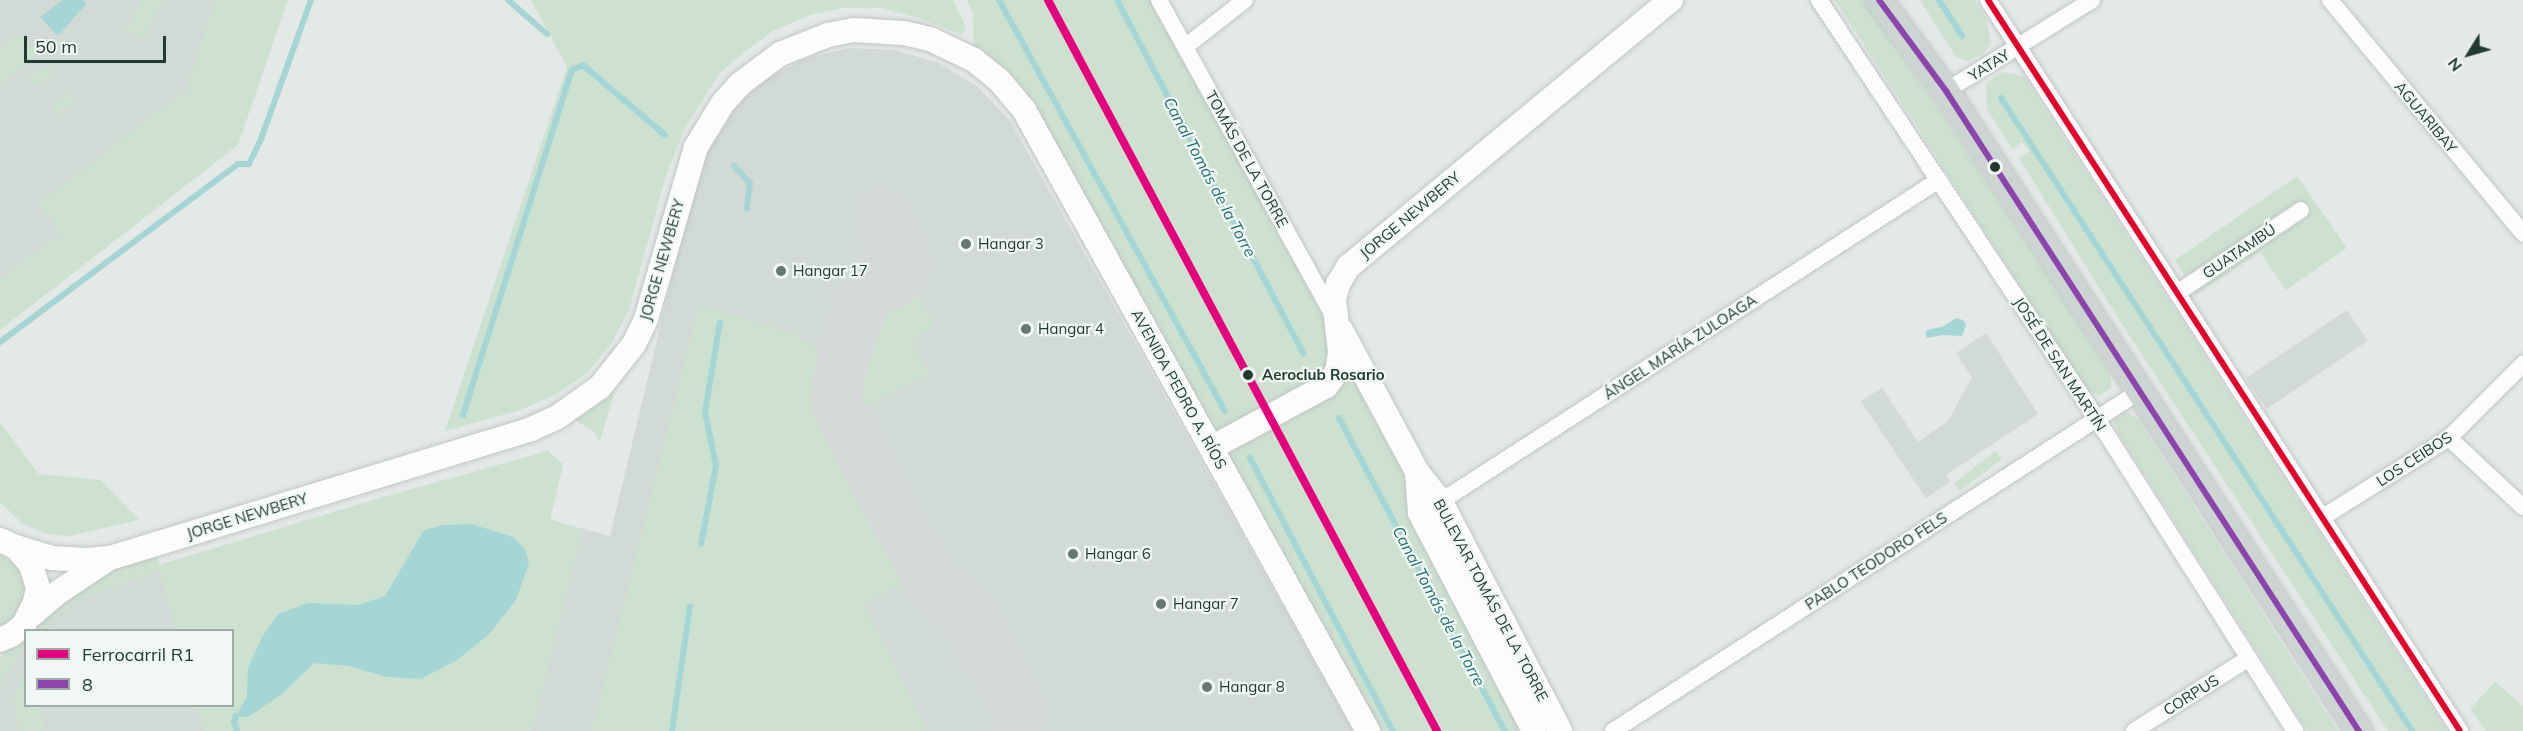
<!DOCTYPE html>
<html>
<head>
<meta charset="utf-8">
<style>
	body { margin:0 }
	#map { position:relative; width:2523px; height:731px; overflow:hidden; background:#e3e9e6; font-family:Mulish,sans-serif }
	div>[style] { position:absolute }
	.built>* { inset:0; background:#d1dad5; transform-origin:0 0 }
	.green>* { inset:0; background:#cde1d1; transform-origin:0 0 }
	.water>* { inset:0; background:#a5d5d5 }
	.stream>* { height:6px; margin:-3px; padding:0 3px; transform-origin:3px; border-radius:3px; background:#a5d5d5 }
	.taxiway>* { height:51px; margin:-25.5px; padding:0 25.5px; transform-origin:25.5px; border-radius:25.5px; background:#d5dad8 }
	.roads { filter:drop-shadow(0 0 2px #c0c6c3) drop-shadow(0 0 2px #c0c6c3) }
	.street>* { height:16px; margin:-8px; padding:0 8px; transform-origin:8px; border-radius:8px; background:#fbfcfb }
	.secondary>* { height:24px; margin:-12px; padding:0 12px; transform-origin:12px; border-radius:12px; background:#fbfcfb }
	.primary>* { height:26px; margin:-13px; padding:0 13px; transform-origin:13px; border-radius:13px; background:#cdd5d2 }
	.bus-1>* { height:6px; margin:-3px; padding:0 3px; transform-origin:3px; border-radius:3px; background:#8e44ad }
	.bus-2>* { height:6px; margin:-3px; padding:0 3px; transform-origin:3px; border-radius:3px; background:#e4002b }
	.rail-1>* { height:8px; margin:-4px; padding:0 4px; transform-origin:4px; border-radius:4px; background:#e5007d }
	.dots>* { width:16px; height:16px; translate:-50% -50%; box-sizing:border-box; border:3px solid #f1f8f4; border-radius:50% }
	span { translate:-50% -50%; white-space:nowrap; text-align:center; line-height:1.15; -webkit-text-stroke:4.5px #f1f8f4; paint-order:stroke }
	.street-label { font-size:15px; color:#223b31 }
	.poi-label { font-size:15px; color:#223b31 }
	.left { translate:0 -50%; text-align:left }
	.stop-label { font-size:15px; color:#223b31; font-weight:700 }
	.water-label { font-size:16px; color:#1f7074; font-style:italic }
	.legend { position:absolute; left:24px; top:629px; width:210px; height:78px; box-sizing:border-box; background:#f1f8f4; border:2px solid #9eaca6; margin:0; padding:8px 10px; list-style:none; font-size:18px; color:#223b31 }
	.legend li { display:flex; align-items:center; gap:12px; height:30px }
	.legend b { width:30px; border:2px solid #9eaca6 }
	.north { position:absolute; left:2439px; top:24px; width:60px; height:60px; -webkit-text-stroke:4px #f1f8f4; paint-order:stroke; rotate:233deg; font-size:16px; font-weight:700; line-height:24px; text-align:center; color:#223b31 }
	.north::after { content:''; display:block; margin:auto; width:21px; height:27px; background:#223b31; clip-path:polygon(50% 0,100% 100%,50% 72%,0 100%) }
	.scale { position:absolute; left:24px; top:36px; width:142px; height:27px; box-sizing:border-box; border:3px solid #223b31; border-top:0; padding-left:8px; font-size:18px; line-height:21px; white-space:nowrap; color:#223b31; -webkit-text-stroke:4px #f1f8f4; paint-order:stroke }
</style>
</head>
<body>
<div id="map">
	<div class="built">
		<div style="clip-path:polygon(0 0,250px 0,212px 123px,0 279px)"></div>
		<div style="clip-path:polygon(evenodd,849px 48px,895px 50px,939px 63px,978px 87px,1010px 121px,1353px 731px,0 731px,0 659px,9px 646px,34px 621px,69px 594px,114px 569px,156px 555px,159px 565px,377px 499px,548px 451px,563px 464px,550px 520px,610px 536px,697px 173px,705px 151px,730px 112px,763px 81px,804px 59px,849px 48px,26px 630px,232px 630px,232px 706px,26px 706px,26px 630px)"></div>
		<div style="left:2347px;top:310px;width:37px;height:122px;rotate:56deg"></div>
		<div style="clip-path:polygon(1986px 333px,2038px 414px,1946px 475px,1950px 482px,1926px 498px,1861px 401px,1882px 388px,1918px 442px,1948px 421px,1972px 377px,1956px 353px)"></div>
	</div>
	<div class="green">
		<div style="clip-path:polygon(142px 0,164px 0,143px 40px,125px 29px)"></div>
		<div style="clip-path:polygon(215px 0,288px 0,238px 145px,0 330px,0 279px,61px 234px,39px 204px,180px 94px,185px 96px)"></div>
		<div style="clip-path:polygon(531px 0,953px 0,966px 27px,962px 35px,919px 18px,881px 8px,843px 8px,810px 15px,773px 31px,744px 52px,720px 73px,684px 130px,666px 176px,629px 310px,611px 344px,587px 373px,557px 394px,521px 410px,445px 431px,567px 67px)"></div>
		<div style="clip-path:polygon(967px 0,1159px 0,1334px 318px,1534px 731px,1368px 731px,1045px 145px,974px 60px,973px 13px)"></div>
		<div style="clip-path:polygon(1835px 0,1863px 0,1938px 107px,2056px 288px,2110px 373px,2111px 388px,2099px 396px,2087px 389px)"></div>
		<div style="clip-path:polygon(1920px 0,1975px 0,1987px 19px,1991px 44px,1983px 54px,1968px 61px,1956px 57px)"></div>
		<div style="clip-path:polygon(21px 33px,38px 54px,0 84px,0 49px)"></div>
		<div style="left:46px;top:65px;width:11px;height:21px;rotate:52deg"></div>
		<div style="clip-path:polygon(2001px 72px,2024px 76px,2447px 731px,2388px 731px,2116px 315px,2019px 158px,2029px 151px,2022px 142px,2012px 149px,1987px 109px,1986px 84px)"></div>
		<div style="left:68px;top:93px;width:11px;height:22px;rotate:52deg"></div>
		<div style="clip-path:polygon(2297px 176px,2347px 248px,2286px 290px,2260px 252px,2196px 295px,2175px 260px)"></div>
		<div style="clip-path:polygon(915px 289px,935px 326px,910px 341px,929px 375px,870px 405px,863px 405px,857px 399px,853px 386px,877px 308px)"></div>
		<div style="clip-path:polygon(699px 304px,796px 335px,812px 345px,820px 357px,824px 368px,820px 403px,910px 579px,863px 605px,927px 731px,589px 731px,598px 707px)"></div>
		<div style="clip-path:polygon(613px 387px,613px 397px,600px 441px,594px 432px,575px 420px)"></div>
		<div style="clip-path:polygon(2127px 412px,2139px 420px,2338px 731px,2308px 731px,2121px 437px,2113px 420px)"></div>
		<div style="clip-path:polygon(0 422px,39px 474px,101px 480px,139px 520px,69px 536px,47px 534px,23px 524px,0 502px)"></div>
		<div style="clip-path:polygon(548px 451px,563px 464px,550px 519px,582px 530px,532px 731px,204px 731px,197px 706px,232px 706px,232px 630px,176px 630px,159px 570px,85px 597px,47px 623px,44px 630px,26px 630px,25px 644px,0 685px,0 659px,9px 646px,34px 621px,114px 569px,156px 555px,159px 565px,377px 499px)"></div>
		<div style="left:1996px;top:451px;width:10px;height:53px;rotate:53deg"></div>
		<div style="clip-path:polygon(0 554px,18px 567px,24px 579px,26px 593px,17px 616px,0 629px)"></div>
		<div style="clip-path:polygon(25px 670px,26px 706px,39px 706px,46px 731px,19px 731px,14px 697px)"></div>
		<div style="clip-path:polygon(2495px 682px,2523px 706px,2523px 731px,2486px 731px,2470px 709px)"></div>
	</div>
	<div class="water">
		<div style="clip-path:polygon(63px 0,83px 0,86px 4px,58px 36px,40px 17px)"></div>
		<div style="clip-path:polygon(1956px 318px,1963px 320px,1966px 325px,1962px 336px,1942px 335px,1927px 338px,1925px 332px,1928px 330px,1944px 326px)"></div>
		<div style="clip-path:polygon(471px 524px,513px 537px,525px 549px,529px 563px,516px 600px,489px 634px,457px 660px,421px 679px,388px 677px,348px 666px,314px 663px,282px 694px,248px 717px,236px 716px,247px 696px,248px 668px,262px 637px,278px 614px,308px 603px,358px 605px,385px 596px,424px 530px,444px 525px)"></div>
	</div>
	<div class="stream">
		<div style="left:508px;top:0;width:52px;rotate:41.1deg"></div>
		<div style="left:999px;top:0;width:469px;rotate:61.2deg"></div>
		<div style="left:1117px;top:0;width:400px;rotate:62.2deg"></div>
		<div style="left:1939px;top:0;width:43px;rotate:57.4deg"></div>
		<div style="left:2001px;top:98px;width:755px;rotate:57deg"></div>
		<div style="left:734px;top:166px;width:23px;rotate:47deg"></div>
		<div style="left:750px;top:183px;width:26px;rotate:97deg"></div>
		<div style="left:0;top:342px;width:297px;rotate:-36.8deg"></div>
		<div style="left:238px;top:164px;width:11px"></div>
		<div style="left:249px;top:164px;width:28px;rotate:-64deg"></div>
		<div style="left:261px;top:139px;width:148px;rotate:-70.2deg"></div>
		<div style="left:463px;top:415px;width:362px;rotate:-72.5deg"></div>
		<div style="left:572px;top:70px;width:12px;rotate:-24deg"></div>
		<div style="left:583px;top:65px;width:108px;rotate:40.5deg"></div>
		<div style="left:1339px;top:418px;width:354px;rotate:62.1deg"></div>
		<div style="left:1250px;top:458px;width:308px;rotate:62.4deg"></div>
		<div style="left:701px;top:544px;width:79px;rotate:-79.1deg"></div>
		<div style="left:716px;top:466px;width:55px;rotate:-101.5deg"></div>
		<div style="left:705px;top:412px;width:91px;rotate:-80.5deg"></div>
		<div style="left:236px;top:716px;width:6px;rotate:108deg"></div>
		<div style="left:234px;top:722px;width:9px;rotate:72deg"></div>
		<div style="left:672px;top:731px;width:126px;rotate:-81.8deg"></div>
	</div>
	<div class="taxiway">
		<div style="left:881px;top:215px;width:47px;rotate:62.4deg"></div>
		<div style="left:903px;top:257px;width:8px;rotate:90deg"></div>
		<div style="left:903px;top:265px;width:19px;rotate:118deg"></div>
		<div style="left:894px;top:282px;width:26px;rotate:152deg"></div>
		<div style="left:871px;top:294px;width:14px;rotate:135deg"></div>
		<div style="left:861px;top:304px;width:69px;rotate:107.7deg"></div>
		<div style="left:840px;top:370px;width:25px;rotate:101deg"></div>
		<div style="left:835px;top:395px;width:15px;rotate:79deg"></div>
		<div style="left:838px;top:410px;width:197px;rotate:62.1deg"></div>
		<div style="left:930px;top:584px;width:36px;rotate:34deg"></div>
		<div style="left:960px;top:604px;width:13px;rotate:51deg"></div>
		<div style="left:968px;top:614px;width:111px;rotate:62deg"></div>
		<div style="left:1020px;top:712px;width:19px;rotate:87deg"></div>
	</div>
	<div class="roads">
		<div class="street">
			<div style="left:1159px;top:0;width:359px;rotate:61.1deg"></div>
			<div style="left:1819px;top:0;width:503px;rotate:56.44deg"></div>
			<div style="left:2097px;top:419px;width:370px;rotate:57.6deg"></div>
			<div style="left:1988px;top:0;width:870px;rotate:57.15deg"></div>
			<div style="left:2330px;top:0;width:303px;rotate:50.4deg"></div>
			<div style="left:1185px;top:47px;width:76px;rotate:-38.1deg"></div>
			<div style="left:1946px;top:91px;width:172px;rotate:-31.9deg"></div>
			<div style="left:2177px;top:293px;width:149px;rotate:-33.8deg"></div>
			<div style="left:2449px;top:438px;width:101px;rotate:43deg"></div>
			<div style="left:1432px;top:507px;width:603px;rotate:-32.82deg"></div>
			<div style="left:2323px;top:517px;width:149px;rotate:-32.1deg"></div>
			<div style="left:2449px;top:438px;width:105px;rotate:-45deg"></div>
			<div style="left:1613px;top:731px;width:627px;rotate:-32.83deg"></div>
			<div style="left:2134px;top:731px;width:136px;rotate:-32.4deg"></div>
		</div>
		<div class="secondary">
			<div style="left:1341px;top:330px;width:161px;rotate:61.8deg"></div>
			<div style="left:1417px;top:472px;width:38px;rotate:51deg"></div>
			<div style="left:1441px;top:502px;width:258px;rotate:62.5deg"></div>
			<div style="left:1211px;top:448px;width:131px;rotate:-28.3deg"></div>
			<div style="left:1326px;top:386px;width:18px;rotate:-52deg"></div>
			<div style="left:1337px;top:372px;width:20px;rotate:-81deg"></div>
			<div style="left:1340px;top:352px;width:53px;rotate:-96.5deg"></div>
			<div style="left:1334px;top:299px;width:16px;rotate:-75deg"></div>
			<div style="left:1338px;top:284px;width:21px;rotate:-59deg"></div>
			<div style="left:1349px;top:266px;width:418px;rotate:-39.6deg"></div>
			<div style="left:1417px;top:472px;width:41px;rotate:85.8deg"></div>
			<div style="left:1420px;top:513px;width:246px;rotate:62.4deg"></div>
			<div style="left:0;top:540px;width:17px;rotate:24deg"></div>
			<div style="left:16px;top:547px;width:23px;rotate:50deg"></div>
			<div style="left:31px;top:565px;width:24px;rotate:73deg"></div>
			<div style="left:38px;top:588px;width:14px;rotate:102deg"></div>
			<div style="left:35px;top:602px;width:25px;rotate:116deg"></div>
			<div style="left:24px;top:625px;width:16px;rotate:142deg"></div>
			<div style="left:11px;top:635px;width:12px;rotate:156deg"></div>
			<div style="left:16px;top:547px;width:37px;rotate:17deg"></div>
			<div style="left:51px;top:558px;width:36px;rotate:3deg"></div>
			<div style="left:87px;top:560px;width:23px;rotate:-5deg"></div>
			<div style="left:110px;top:558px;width:440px;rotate:-17deg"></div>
			<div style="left:531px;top:429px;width:27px;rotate:-24deg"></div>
			<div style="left:556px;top:418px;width:54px;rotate:-35.2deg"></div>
			<div style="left:600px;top:387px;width:55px;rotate:-51.7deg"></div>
			<div style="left:634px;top:344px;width:28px;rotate:-64deg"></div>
			<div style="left:646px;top:319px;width:179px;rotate:-73.8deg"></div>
			<div style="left:696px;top:147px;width:52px;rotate:-58.5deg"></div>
			<div style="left:723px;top:103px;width:25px;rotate:-48deg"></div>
			<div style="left:740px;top:84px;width:50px;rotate:-36.9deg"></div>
			<div style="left:780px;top:54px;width:52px;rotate:-21.6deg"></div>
			<div style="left:828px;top:35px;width:25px;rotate:-11deg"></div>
			<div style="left:853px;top:30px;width:51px;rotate:3.4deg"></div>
			<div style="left:904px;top:33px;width:27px;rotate:13deg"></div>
			<div style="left:930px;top:39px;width:49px;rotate:25.5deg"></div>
			<div style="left:974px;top:60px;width:32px;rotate:39deg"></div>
			<div style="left:999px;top:80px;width:39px;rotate:50deg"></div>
			<div style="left:1024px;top:110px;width:710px;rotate:61.02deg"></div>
			<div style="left:30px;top:616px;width:39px;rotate:-40deg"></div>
			<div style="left:60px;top:591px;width:58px;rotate:-33.7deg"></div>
		</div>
		<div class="primary">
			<div style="left:1879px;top:0;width:113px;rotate:53.6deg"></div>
			<div style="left:1946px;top:91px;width:762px;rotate:57.17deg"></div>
		</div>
	</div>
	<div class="bus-1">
		<div style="left:1879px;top:0;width:113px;rotate:53.6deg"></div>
		<div style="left:1946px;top:91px;width:762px;rotate:57.17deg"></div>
	</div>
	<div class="bus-2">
		<div style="left:1988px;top:0;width:870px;rotate:57.15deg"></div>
	</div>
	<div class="rail-1">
		<div style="left:1048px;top:0;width:828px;rotate:61.98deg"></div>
	</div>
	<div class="dots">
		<div style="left:1995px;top:167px;background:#223b31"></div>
		<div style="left:966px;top:244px;background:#667870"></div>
		<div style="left:781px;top:271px;background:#667870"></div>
		<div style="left:1026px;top:329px;background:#667870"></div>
		<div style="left:1248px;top:375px;background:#223b31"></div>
		<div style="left:1073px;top:554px;background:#667870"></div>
		<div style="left:1161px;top:604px;background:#667870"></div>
		<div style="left:1207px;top:687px;background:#667870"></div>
	</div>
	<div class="street-label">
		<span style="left:1989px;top:65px;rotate:-32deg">YATAY</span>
		<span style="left:2426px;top:117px;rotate:50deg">AGUARIBAY</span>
		<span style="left:1247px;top:159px;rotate:61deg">TOMÁS DE LA TORRE</span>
		<span style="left:1410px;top:215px;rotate:-40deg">JORGE NEWBERY</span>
		<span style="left:2239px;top:251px;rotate:-34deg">GUATAMBÚ</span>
		<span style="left:662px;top:260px;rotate:-74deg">JORGE NEWBERY</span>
		<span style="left:1680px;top:347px;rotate:-33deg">ÁNGEL MARÍA ZULOAGA</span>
		<span style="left:2060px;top:364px;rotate:57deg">JOSÉ DE SAN MARTÍN</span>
		<span style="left:1179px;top:389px;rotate:61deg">AVENIDA PEDRO A. RÍOS</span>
		<span style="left:2414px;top:459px;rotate:-33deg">LOS CEIBOS</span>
		<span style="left:247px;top:516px;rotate:-17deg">JORGE NEWBERY</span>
		<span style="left:1876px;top:561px;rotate:-33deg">PABLO TEODORO FELS</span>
		<span style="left:1491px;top:600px;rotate:62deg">BULEVAR TOMÁS DE LA TORRE</span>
		<span style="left:2191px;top:695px;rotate:-32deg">CORPUS</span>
	</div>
	<div class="poi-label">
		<span class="left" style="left:978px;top:244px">Hangar 3</span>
		<span class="left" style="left:793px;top:271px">Hangar 17</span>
		<span class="left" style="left:1038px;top:329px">Hangar 4</span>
		<span class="left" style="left:1085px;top:554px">Hangar 6</span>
		<span class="left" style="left:1173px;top:604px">Hangar 7</span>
		<span class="left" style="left:1219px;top:687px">Hangar 8</span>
	</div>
	<div class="stop-label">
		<span class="left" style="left:1262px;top:375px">Aeroclub Rosario</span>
	</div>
	<div class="water-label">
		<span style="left:1210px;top:177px;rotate:62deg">Canal Tomás de la Torre</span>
		<span style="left:1439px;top:606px;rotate:62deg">Canal Tomás de la Torre</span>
	</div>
	<ul class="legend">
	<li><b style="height:8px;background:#e5007d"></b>Ferrocarril R1</li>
	<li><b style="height:8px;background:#8e44ad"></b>8</li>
	</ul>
	<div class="north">N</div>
	<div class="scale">50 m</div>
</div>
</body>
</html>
